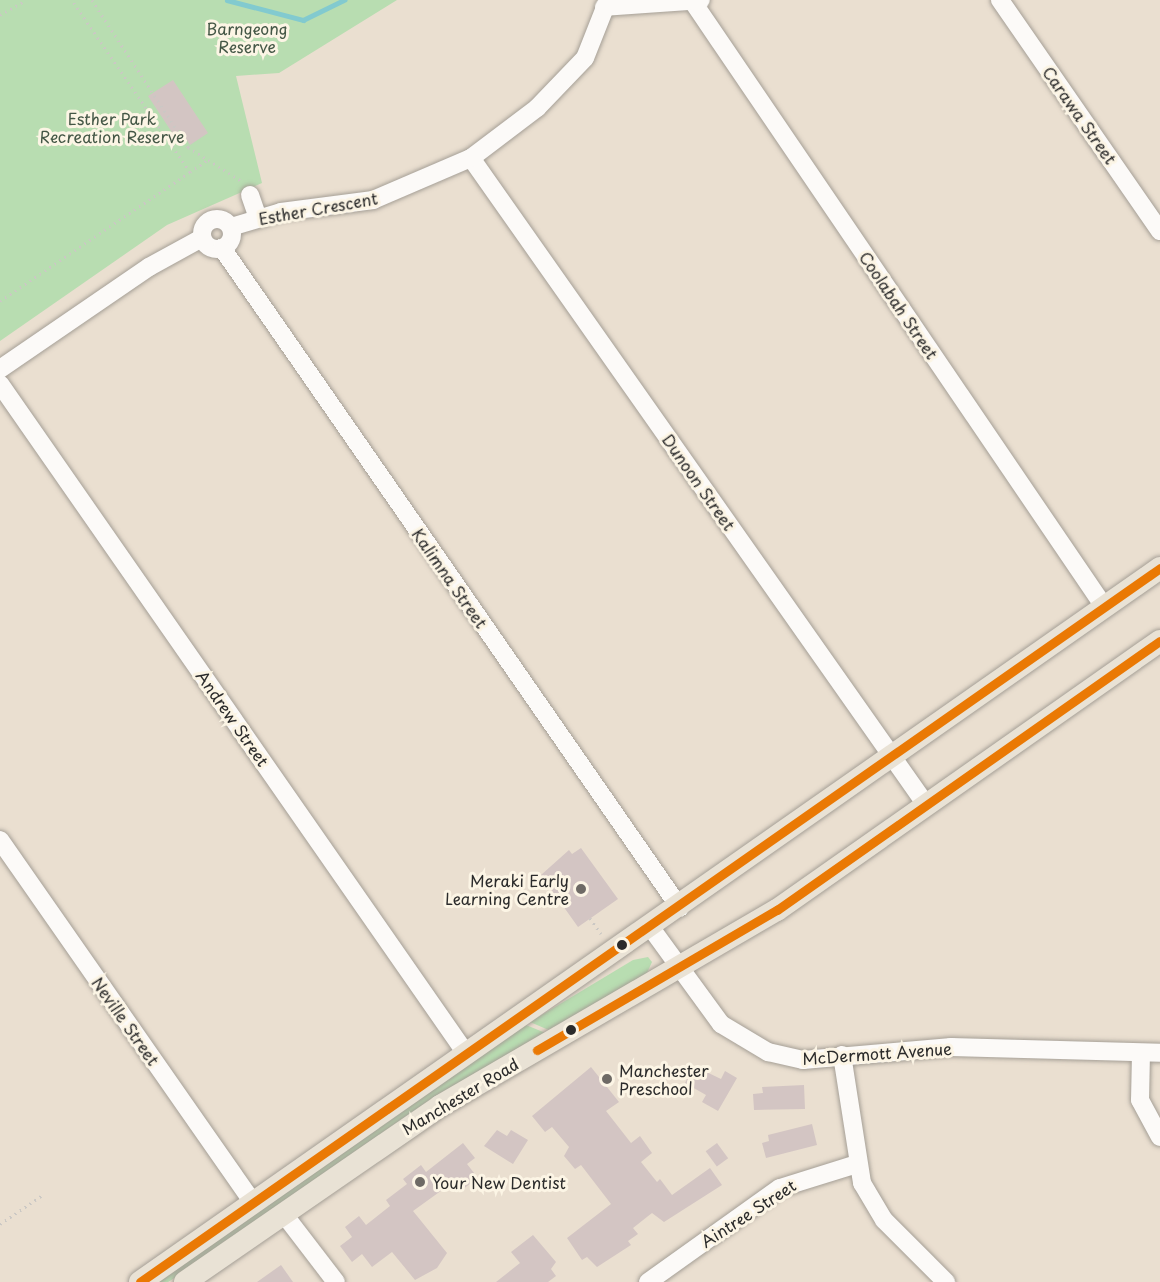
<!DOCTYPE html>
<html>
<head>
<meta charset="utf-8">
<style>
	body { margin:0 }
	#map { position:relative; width:1160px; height:1282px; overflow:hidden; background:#eadfd0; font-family:"Playpen Sans",sans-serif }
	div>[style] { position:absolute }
	.green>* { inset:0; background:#b8ddb1 }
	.stream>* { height:4.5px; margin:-2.25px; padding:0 2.25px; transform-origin:2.25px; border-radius:2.25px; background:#82cacf }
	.building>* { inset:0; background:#d3c5c3; transform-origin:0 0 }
	.path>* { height:3px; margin-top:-1.5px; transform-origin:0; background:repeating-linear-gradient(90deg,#cbc8c4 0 1.5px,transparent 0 6px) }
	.roads { filter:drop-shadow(0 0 2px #a59f96) drop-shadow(0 0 2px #a59f96) }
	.minor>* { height:18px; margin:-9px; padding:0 9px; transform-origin:9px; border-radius:9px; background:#fcfaf8 }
	.minor>.ring { margin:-9px; padding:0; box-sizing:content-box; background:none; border:18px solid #fcfaf8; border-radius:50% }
	.major>* { height:22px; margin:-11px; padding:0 11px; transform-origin:11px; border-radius:11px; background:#e9e2d5 }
	.bus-1>* { height:9px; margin:-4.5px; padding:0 4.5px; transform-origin:4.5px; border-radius:4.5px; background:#ea7904 }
	.dots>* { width:16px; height:16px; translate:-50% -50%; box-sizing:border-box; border:3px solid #fcf5e5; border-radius:50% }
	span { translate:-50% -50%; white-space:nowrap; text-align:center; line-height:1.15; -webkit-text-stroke:6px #fcf5e5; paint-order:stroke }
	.park-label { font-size:16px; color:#445746 }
	.street-label { font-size:16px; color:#2b2b2b }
	.poi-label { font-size:16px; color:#2b2b2b }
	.right { translate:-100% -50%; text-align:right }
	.left { translate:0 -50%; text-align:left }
</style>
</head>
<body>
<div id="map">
	<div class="green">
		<div style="clip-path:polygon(0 0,397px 0,279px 73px,236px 76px,262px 183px,167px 225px,0 341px)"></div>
		<div style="clip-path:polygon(648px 957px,652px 962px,646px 975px,551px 1031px,530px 1022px,633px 960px)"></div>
		<div style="clip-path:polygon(526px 1025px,548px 1034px,189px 1269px,168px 1282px,153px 1282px)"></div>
	</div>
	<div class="stream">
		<div style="left:227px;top:0;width:79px;rotate:14.7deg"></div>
		<div style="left:303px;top:20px;width:46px;rotate:-26deg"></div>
	</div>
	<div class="building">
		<div style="clip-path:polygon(173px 80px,208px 133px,190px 145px,180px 130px,173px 134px,148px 96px)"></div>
		<div style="clip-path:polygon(581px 848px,618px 899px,578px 927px,541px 875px,569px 850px,572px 854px)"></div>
		<div style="clip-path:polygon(694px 1066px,721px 1079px,725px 1071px,737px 1078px,718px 1111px,702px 1102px,706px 1095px,685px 1083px)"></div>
		<div style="clip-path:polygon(591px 1067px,619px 1102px,606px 1111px,631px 1143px,640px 1136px,652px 1153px,641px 1162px,657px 1182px,660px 1179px,672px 1195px,710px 1168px,722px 1185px,664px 1222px,652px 1213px,633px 1228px,638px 1234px,628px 1241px,631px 1245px,597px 1267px,587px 1257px,582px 1260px,567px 1238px,611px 1204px,581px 1165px,575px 1169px,564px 1156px,569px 1147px,552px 1127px,545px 1132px,532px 1116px)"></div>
		<div style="clip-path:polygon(804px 1085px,805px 1109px,754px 1110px,753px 1094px,763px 1093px,762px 1087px)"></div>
		<div style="clip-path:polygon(812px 1124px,817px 1145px,766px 1158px,762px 1143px,769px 1141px,768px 1135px)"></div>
		<div style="clip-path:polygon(497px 1130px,507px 1136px,511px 1130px,528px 1140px,513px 1164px,484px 1146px)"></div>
		<div style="clip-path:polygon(463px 1143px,475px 1158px,467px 1164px,478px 1178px,463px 1189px,456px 1180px,413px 1211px,447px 1253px,437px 1268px,415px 1280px,392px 1252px,372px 1267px,362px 1254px,352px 1262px,340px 1246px,352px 1237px,345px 1227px,359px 1216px,366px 1225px,390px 1206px,386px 1200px,407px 1184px,403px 1179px,421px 1165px,426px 1172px)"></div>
		<div style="left:717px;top:1143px;width:19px;height:14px;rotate:54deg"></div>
		<div style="clip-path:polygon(533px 1235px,556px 1262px,551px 1269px,556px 1276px,548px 1282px,496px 1282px,520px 1263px,511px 1252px)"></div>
		<div style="clip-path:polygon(281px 1265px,293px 1282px,257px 1282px)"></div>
	</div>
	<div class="path">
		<div style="left:92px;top:0;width:176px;rotate:56.9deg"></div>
		<div style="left:188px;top:147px;width:65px;rotate:32.5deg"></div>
		<div style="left:0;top:15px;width:30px;rotate:-30deg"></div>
		<div style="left:190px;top:172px;width:21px;rotate:-35deg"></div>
		<div style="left:0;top:301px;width:230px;rotate:-34.2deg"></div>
		<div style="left:190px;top:172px;width:209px;rotate:-124.5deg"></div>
		<div style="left:590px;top:918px;width:19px;rotate:55deg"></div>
		<div style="left:0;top:1224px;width:50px;rotate:-34.3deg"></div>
	</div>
	<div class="roads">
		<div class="minor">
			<div style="left:1000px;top:0;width:281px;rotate:55.3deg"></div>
			<div style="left:693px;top:2px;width:733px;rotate:55.79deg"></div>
			<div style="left:604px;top:7px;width:97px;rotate:-4.1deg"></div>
			<div style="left:471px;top:158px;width:792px;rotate:54.87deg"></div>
			<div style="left:250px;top:195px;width:24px;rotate:71deg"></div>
			<div class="ring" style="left:202px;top:219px;width:12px;height:12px"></div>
			<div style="left:231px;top:227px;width:52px;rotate:-16.7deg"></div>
			<div style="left:281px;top:212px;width:93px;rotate:-7.4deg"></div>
			<div style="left:373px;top:200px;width:107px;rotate:-23.2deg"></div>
			<div style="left:471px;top:158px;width:83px;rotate:-37.1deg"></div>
			<div style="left:537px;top:108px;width:69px;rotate:-46.2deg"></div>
			<div style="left:585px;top:58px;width:62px;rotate:-68.4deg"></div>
			<div style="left:222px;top:248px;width:803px;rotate:55.24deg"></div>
			<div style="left:0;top:369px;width:181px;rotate:-34.4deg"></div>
			<div style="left:149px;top:267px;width:60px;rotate:-28.7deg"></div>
			<div style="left:0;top:384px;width:814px;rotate:55.16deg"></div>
			<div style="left:0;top:840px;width:442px;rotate:55.1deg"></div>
			<div style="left:651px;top:928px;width:119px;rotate:53.9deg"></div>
			<div style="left:721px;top:1024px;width:55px;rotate:30.8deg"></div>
			<div style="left:768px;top:1052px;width:36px;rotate:13deg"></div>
			<div style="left:803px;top:1060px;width:149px;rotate:-5deg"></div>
			<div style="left:951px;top:1047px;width:209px;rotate:1.6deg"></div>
			<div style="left:1141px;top:1053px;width:47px;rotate:91.2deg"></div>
			<div style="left:1140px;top:1100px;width:42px;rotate:61.6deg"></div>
			<div style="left:842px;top:1055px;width:130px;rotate:81.1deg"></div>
			<div style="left:862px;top:1183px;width:43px;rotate:59.3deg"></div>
			<div style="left:884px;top:1220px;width:88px;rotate:45deg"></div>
			<div style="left:283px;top:1213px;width:87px;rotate:52.5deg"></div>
			<div style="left:648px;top:1282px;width:162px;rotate:-35.5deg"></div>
			<div style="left:780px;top:1188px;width:81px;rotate:-17.3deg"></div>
		</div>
		<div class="major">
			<div style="left:140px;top:1282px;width:1245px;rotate:-34.99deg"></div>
			<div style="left:185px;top:1282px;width:310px;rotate:-34.6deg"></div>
			<div style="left:440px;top:1106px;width:390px;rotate:-30.2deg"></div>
			<div style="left:777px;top:910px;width:468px;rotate:-35.1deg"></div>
		</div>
	</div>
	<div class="bus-1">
		<div style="left:537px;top:1050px;width:278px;rotate:-30.3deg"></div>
		<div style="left:777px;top:910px;width:468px;rotate:-35.1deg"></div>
		<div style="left:140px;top:1282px;width:1245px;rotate:-34.99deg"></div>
	</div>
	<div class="dots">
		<div style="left:581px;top:889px;background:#6e6a65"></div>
		<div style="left:622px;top:945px;background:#2b2b2b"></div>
		<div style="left:571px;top:1030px;background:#2b2b2b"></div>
		<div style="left:607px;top:1079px;background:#6e6a65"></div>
		<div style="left:420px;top:1182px;background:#6e6a65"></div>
	</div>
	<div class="park-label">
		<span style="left:247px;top:37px">Barngeong<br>Reserve</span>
		<span style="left:112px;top:127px">Esther Park<br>Recreation Reserve</span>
	</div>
	<div class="street-label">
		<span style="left:1080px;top:115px;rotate:55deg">Carawa Street</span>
		<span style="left:318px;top:208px;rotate:-10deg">Esther Crescent</span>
		<span style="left:899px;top:305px;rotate:56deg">Coolabah Street</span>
		<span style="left:699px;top:482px;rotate:55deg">Dunoon Street</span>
		<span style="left:450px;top:578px;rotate:55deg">Kalimna Street</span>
		<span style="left:233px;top:718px;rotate:55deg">Andrew Street</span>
		<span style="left:126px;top:1021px;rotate:55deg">Neville Street</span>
		<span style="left:877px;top:1053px;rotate:-4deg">McDermott Avenue</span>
		<span style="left:460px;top:1096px;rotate:-31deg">Manchester Road</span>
		<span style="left:748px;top:1213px;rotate:-33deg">Aintree Street</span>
	</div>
	<div class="poi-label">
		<span class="right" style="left:569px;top:889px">Meraki Early<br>Learning Centre</span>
		<span class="left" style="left:619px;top:1079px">Manchester<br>Preschool</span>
		<span class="left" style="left:432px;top:1182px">Your New Dentist</span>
	</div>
</div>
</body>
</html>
